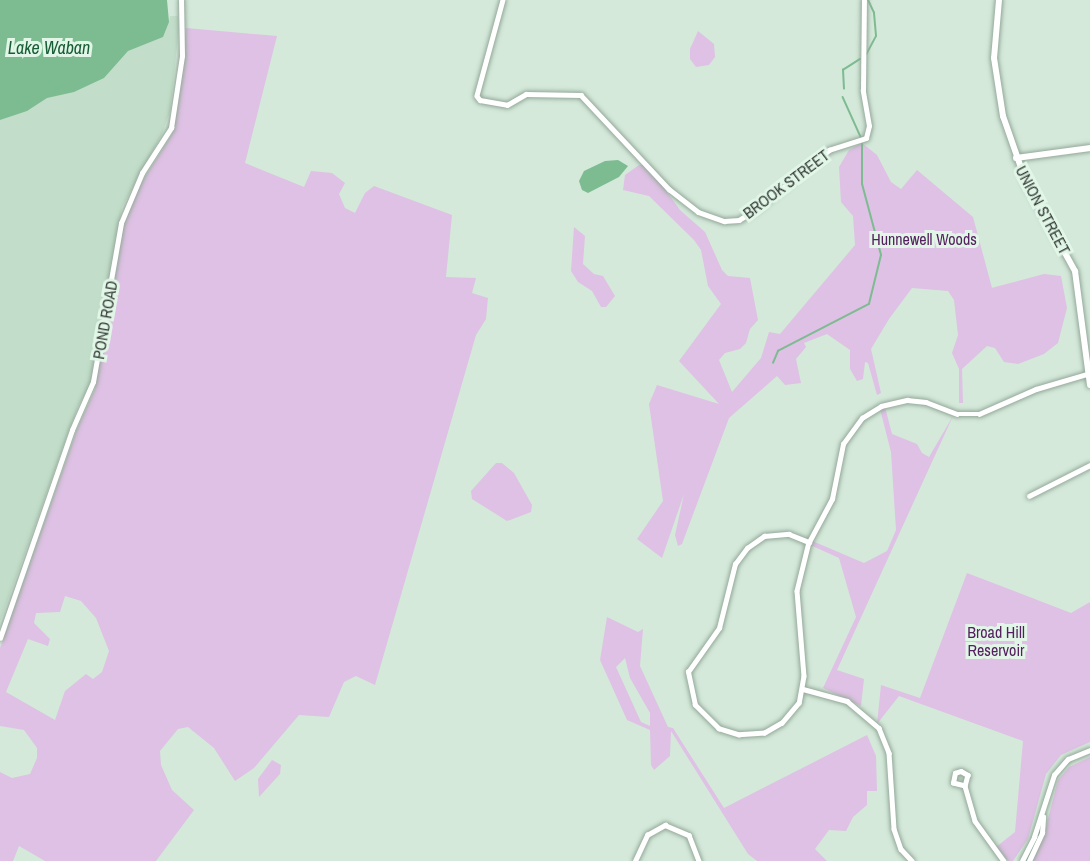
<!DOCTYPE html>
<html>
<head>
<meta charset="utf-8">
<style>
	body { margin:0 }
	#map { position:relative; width:1090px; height:861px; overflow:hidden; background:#d4e9da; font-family:"Archivo Narrow",sans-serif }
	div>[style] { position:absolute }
	.built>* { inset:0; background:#c2deca }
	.green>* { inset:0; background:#dec1e4 }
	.water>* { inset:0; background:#7dbb91 }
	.stream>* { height:1.5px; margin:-0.75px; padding:0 0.75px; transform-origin:0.75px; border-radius:0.75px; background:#7dbb91 }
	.roads { filter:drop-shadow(0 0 2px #94a899) drop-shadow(0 0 2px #94a899) }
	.minor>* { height:4.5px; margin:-2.25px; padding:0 2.25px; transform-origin:2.25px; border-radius:2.25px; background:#fff }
	.tertiary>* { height:6px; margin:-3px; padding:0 3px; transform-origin:3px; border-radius:3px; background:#fff }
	span { translate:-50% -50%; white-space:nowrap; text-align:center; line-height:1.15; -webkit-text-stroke:6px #e1f6e7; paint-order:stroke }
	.street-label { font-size:16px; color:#353d37 }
	.park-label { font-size:16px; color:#55205f }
	.water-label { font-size:18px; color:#185d36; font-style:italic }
</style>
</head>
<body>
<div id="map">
	<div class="built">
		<div style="clip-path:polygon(170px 16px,178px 16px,179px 28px,170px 111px,162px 134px,122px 207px,93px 380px,78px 406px,0 622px,0 118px,36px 105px,41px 98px,118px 55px,169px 21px)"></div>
	</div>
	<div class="green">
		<div style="clip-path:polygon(evenodd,186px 28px,277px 36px,245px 163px,304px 187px,311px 171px,332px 173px,345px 183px,339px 194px,345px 208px,355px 213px,365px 193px,374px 186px,452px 215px,446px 277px,476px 278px,472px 293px,488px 298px,486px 319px,476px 335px,375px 685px,356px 676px,344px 682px,329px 717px,299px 715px,254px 768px,235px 781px,214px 748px,188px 727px,178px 729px,160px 751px,161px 765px,172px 790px,194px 810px,156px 861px,45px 861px,19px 846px,13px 861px,0 861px,0 772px,12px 778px,30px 774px,37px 758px,37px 748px,24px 730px,0 726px,0 648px,77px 429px,95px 389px,124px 224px,138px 188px,172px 134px,186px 28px,65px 596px,81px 601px,96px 618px,109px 651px,102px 672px,93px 679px,86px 674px,65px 691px,55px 720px,6px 692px,28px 639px,48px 646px,50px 639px,34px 623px,36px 613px,60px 612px,65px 596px)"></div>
		<div style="clip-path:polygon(698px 31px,714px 44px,715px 57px,709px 65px,696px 67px,690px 59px,690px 49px)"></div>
		<div style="clip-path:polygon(862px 143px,877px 155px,891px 182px,901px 189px,917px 170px,973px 217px,992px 288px,980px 291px,1044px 274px,1061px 276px,1067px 308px,1058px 343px,1044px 354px,1018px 364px,1004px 362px,995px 348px,987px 346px,962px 369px,963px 403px,959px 403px,959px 369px,952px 353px,958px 335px,954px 300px,948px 291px,912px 288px,889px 319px,871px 349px,881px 393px,877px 395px,868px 363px,865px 362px,863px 379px,857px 381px,850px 369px,850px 350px,827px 334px,804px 343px,806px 347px,796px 359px,801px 383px,785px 385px,777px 376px,729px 418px,682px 544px,678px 546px,675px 535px,684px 494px,662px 558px,637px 539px,663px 501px,649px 404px,657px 385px,719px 404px,679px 361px,721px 304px,708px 286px,701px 250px,694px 240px,649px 196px,623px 190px,625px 175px,639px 165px,647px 165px,680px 210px,705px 232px,722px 270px,728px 276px,750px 278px,758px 320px,750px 329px,746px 343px,740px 349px,725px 353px,719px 360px,732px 392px,761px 358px,769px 332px,780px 334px,855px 245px,853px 216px,841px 202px,839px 167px,849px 150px)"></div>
		<div style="clip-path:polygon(574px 227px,585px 236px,583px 264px,594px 274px,603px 276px,615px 296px,606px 307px,601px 307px,592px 291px,578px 282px,571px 271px)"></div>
		<div style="clip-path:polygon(885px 407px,892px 434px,917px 444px,922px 453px,929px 457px,953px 416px,837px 670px,864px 679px,861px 706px,823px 688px,856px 617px,839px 558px,808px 544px,810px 540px,864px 563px,887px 551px,896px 530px,891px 452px,880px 409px)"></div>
		<div style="clip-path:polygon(496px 463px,502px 463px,514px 473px,532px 505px,531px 512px,507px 521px,472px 499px,471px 491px)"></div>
		<div style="clip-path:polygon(967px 573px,1071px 613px,1090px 602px,1090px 742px,1061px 755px,1046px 774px,1028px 839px,1013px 861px,1008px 861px,996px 847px,1015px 832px,1023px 741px,899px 696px,877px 724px,881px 685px,920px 698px)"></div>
		<div style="clip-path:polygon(evenodd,607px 617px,638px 632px,643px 629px,640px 666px,668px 727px,673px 728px,724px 808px,867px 735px,876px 756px,877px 791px,867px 791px,867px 805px,853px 817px,846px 831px,829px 830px,815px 849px,827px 861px,757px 861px,748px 854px,671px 731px,670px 756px,654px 770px,651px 765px,650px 730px,627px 720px,600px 660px,607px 617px,625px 658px,630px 678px,650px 713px,650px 726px,641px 722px,616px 667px,625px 658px)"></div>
		<div style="clip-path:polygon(1090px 757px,1090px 861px,1033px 861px,1044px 834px,1058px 780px,1069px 767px)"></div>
		<div style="clip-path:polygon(272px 760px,281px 765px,280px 774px,259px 797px,258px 779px)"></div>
	</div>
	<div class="water">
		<div style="clip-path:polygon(0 0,167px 0,169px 22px,163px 37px,128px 51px,104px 78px,74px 92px,47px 98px,27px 111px,0 120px)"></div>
		<div style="clip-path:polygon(618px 160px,628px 166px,619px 177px,588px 193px,582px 190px,579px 181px,584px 171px,605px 161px)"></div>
	</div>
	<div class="stream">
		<div style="left:866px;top:55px;width:21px;rotate:-62deg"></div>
		<div style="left:876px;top:36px;width:23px;rotate:-95deg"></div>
		<div style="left:874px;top:13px;width:14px;rotate:-115deg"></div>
		<div style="left:844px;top:89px;width:19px;rotate:-93deg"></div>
		<div style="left:843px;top:70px;width:20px;rotate:-33deg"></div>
		<div style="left:843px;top:97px;width:44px;rotate:65.8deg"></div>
		<div style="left:773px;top:363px;width:13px;rotate:-67deg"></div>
		<div style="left:778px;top:351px;width:102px;rotate:-27.3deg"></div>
		<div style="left:869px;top:304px;width:50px;rotate:-76.2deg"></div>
		<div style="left:881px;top:255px;width:73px;rotate:-105deg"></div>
		<div style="left:862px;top:184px;width:40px;rotate:-90deg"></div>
	</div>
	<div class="roads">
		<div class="minor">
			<div style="left:503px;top:0;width:99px;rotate:105.2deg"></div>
			<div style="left:477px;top:96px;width:5px;rotate:53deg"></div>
			<div style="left:480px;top:100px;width:27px;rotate:10deg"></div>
			<div style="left:507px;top:105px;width:22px;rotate:-30deg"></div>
			<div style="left:526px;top:94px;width:55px;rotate:1deg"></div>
			<div style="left:581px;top:95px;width:129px;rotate:46.9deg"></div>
			<div style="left:669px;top:189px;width:37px;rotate:38deg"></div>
			<div style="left:698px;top:212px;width:28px;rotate:19deg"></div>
			<div style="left:724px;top:221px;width:15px;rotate:-4deg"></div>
			<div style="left:739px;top:220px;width:22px;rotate:-32deg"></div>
			<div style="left:758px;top:208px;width:92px;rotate:-39.2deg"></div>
			<div style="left:829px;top:150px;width:39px;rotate:-18deg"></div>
			<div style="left:866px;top:138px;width:12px;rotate:-76deg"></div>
			<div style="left:869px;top:126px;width:36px;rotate:-100deg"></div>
			<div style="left:863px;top:91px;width:91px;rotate:-89.4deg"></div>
			<div style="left:1029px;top:496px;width:68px;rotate:-26.9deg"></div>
			<div style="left:809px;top:542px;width:50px;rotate:103.8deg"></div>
			<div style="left:797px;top:591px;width:85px;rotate:85.3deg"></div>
			<div style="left:804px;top:676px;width:27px;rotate:100deg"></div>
			<div style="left:799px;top:703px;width:26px;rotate:130deg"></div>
			<div style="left:782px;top:723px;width:20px;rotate:150deg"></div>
			<div style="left:765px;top:733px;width:26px;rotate:176deg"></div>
			<div style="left:739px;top:735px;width:21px;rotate:-163deg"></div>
			<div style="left:719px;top:729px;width:34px;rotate:-135deg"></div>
			<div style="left:695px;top:705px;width:34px;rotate:-102deg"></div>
			<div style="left:688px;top:672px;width:54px;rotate:-54.8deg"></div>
			<div style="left:719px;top:628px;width:66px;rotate:-76deg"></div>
			<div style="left:735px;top:564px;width:20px;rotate:-53deg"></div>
			<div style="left:747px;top:548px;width:21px;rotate:-35deg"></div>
			<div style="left:764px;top:536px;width:25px;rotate:-5deg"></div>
			<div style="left:789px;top:534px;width:22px;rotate:22deg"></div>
			<div style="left:809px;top:542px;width:49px;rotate:-61.9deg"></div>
			<div style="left:832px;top:499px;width:56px;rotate:-78.7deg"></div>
			<div style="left:843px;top:444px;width:32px;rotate:-54deg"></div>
			<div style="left:862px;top:418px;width:22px;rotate:-32deg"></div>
			<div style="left:881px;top:406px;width:27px;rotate:-13deg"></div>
			<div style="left:907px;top:400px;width:19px;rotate:6deg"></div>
			<div style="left:926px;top:402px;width:33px;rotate:21deg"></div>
			<div style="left:957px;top:414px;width:22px"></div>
			<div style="left:979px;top:414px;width:62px;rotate:-23.7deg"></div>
			<div style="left:1036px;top:389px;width:53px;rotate:-16.4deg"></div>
			<div style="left:0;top:638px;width:220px;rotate:-70.9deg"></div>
			<div style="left:72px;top:430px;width:52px;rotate:-66.4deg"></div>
			<div style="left:93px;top:382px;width:161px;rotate:-80deg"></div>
			<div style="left:121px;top:223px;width:54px;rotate:-67.2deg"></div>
			<div style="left:142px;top:173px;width:54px;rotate:-57.2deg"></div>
			<div style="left:171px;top:128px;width:73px;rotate:-81.3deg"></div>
			<div style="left:182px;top:56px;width:56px;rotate:-91deg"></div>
			<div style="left:803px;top:689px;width:46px;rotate:15.3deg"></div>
			<div style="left:847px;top:701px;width:42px;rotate:40.2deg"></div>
			<div style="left:879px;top:728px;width:27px;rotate:68deg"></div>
			<div style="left:889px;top:753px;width:76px;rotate:86.2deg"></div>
			<div style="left:894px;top:829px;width:21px;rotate:71deg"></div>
			<div style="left:901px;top:849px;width:16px;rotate:47deg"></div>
			<div style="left:965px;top:786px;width:12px;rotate:-166deg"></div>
			<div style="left:953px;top:783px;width:10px;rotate:-79deg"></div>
			<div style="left:955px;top:773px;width:6px;rotate:-18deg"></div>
			<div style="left:961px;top:771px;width:8px;rotate:30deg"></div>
			<div style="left:968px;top:775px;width:11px;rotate:105deg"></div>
			<div style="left:965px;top:786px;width:36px;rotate:74deg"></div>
			<div style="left:975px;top:821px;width:49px;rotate:54.1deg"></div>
			<div style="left:635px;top:861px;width:29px;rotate:-65deg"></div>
			<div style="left:647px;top:835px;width:21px;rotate:-29deg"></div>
			<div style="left:665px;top:825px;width:26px;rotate:23deg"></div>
			<div style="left:689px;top:835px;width:28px;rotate:69deg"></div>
			<div style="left:1022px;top:861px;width:27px;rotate:-63deg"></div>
			<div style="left:1034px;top:837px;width:65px;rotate:-72.1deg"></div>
			<div style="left:1054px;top:775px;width:21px;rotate:-49deg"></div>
			<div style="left:1068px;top:759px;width:24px;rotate:-22deg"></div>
			<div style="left:1029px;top:861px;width:31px;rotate:-65deg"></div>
			<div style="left:1042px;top:833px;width:16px;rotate:-86deg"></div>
		</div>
		<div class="tertiary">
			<div style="left:999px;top:0;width:58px;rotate:94.9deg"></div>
			<div style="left:994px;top:58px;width:59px;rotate:81.2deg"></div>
			<div style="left:1003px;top:116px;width:70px;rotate:70.8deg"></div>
			<div style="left:1026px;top:182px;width:102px;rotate:61.2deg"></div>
			<div style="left:1075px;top:271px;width:115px;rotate:82.5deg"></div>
			<div style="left:1016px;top:158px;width:75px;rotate:-7.7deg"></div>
		</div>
	</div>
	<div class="street-label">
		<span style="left:786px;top:184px;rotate:-37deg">BROOK STREET</span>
		<span style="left:1043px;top:210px;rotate:62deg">UNION STREET</span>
		<span style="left:105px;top:320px;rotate:-80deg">POND ROAD</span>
	</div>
	<div class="park-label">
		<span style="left:924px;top:239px">Hunnewell Woods</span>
		<span style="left:996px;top:641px">Broad Hill<br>Reservoir</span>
	</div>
	<div class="water-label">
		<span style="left:49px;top:48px">Lake Waban</span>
	</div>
</div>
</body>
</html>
